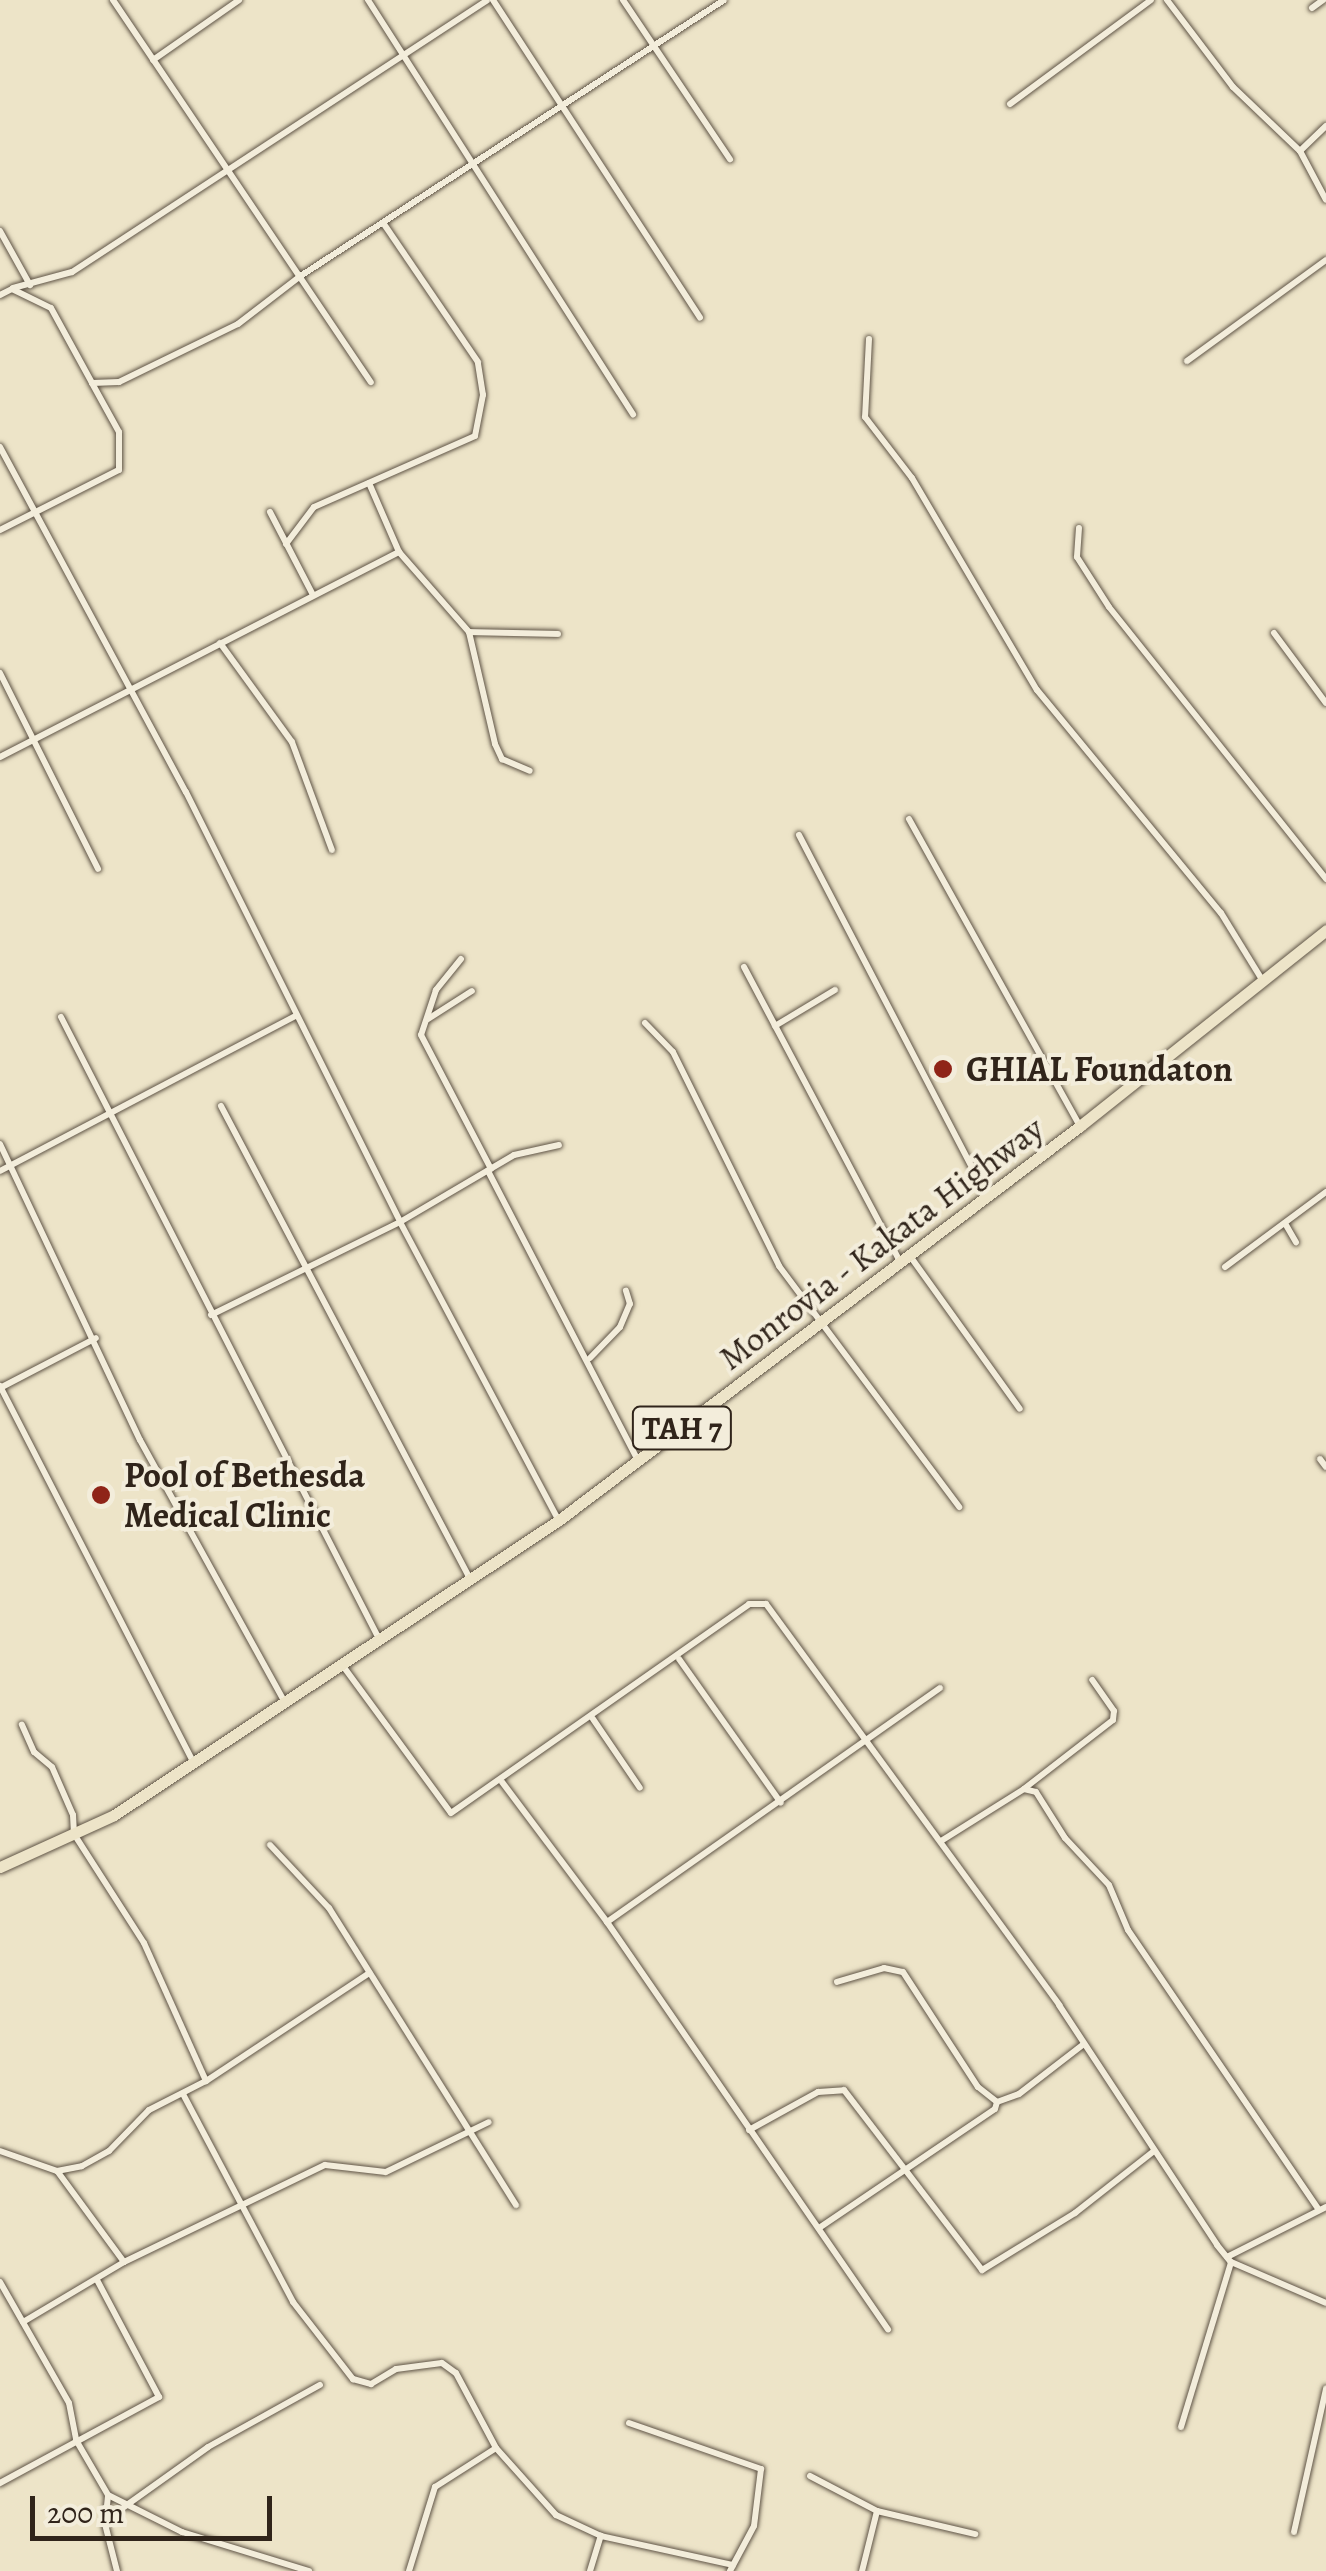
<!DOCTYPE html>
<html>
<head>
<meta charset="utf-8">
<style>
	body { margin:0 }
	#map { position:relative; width:1326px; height:2571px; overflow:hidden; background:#ede4c8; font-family:Alegreya,serif }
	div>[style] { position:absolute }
	.roads { filter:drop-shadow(0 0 2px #5f5446) drop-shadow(0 0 2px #5f5446) }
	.street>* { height:6px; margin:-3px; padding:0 3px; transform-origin:3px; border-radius:3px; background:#f3eddb }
	.highway>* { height:11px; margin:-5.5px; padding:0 5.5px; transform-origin:5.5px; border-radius:5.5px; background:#ede4c8 }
	.dots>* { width:28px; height:28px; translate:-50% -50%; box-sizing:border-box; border:5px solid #f3eddb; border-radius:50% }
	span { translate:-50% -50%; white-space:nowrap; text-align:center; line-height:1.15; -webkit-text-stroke:8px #f3eddb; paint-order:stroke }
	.shield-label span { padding:2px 8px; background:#f3eddb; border:2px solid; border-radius:8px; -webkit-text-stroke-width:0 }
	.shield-label { font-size:32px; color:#30241a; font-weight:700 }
	.poi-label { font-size:35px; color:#30241a; font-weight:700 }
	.left { translate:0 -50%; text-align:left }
	.street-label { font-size:35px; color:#30241a }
	.scale { position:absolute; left:30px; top:2496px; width:242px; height:45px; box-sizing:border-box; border:5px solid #30241a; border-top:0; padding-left:12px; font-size:30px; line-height:35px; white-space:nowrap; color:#30241a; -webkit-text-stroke:8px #f3eddb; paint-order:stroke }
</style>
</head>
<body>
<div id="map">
	<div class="roads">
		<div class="street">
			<div style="left:113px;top:0;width:461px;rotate:56deg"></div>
			<div style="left:368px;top:0;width:492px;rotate:57.4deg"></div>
			<div style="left:493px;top:0;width:379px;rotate:56.9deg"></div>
			<div style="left:623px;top:0;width:192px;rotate:56.1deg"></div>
			<div style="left:1167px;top:0;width:109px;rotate:52.8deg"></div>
			<div style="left:1233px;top:87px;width:93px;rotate:43.7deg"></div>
			<div style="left:1300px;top:151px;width:55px;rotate:62deg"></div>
			<div style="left:1312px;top:8px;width:14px;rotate:-36deg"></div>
			<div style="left:153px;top:60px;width:105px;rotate:-34.9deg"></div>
			<div style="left:1010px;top:104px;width:175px;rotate:-36.4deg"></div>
			<div style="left:1300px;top:151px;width:36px;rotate:-44deg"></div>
			<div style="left:0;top:231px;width:62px;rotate:60.9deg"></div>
			<div style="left:13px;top:288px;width:61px;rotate:-15.2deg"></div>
			<div style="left:72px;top:272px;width:496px;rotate:-33.2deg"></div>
			<div style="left:0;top:295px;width:13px;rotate:-27deg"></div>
			<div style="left:12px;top:289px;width:43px;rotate:26deg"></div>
			<div style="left:51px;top:308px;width:85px;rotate:61.3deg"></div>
			<div style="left:92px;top:383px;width:27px;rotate:-2deg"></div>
			<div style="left:119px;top:382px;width:132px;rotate:-26deg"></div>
			<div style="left:238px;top:324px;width:77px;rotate:-37.6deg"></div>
			<div style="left:299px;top:277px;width:507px;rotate:-33.09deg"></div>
			<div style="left:869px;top:339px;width:78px;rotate:92.9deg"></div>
			<div style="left:865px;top:417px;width:77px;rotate:52.4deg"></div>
			<div style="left:912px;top:478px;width:246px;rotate:59.5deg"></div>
			<div style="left:1037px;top:690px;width:289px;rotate:50.5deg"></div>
			<div style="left:1221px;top:913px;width:76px;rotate:58.4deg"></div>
			<div style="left:1187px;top:361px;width:172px;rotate:-36deg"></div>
			<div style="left:0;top:447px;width:392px;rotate:61.7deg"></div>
			<div style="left:186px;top:792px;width:480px;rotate:63.5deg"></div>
			<div style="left:400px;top:1222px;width:336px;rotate:62deg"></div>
			<div style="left:369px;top:483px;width:75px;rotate:66.5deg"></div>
			<div style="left:270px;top:512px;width:93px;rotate:62.6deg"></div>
			<div style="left:1079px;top:528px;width:29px;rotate:94deg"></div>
			<div style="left:1077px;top:557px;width:59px;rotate:57.4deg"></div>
			<div style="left:1109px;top:607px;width:348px;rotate:51.4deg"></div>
			<div style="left:0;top:530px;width:133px;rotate:-26.8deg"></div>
			<div style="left:119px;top:470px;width:38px;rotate:-90deg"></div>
			<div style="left:119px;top:432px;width:56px;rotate:-118.9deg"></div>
			<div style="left:286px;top:544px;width:46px;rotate:-52.9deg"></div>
			<div style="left:314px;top:507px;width:176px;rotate:-23.8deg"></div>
			<div style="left:475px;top:436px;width:42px;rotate:-79deg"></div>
			<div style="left:483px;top:395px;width:33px;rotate:-99deg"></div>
			<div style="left:478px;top:362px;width:167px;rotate:-124.3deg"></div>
			<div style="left:469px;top:632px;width:115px;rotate:76.9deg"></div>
			<div style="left:495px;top:744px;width:17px;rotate:65deg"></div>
			<div style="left:502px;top:759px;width:30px;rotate:23deg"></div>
			<div style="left:1274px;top:633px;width:87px;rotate:53.4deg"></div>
			<div style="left:220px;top:643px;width:122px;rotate:54deg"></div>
			<div style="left:292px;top:742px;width:115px;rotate:69.7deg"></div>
			<div style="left:0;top:673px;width:219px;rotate:63.4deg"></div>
			<div style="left:0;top:757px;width:449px;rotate:-27.2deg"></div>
			<div style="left:399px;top:552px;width:106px;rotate:48.8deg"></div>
			<div style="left:469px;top:632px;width:89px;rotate:1.3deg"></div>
			<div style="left:909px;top:819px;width:351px;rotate:60.9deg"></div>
			<div style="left:799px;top:835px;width:407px;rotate:62.5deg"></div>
			<div style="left:461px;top:959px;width:40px;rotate:129deg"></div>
			<div style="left:436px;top:990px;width:47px;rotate:108.4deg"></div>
			<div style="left:421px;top:1035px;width:151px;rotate:62.4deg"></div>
			<div style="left:744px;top:967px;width:334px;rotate:62.1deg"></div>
			<div style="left:61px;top:1017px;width:696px;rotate:62.92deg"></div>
			<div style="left:428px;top:1019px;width:52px;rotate:-32.5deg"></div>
			<div style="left:645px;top:1023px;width:40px;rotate:46deg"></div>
			<div style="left:673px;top:1052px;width:239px;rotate:63.6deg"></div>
			<div style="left:779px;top:1266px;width:301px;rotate:53.2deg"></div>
			<div style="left:775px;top:1026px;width:70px;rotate:-31deg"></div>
			<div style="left:221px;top:1106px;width:530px;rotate:62.23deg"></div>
			<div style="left:0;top:1144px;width:327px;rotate:64.7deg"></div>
			<div style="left:140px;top:1440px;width:300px;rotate:61.1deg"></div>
			<div style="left:0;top:1171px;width:333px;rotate:-27.7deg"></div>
			<div style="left:488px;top:1171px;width:323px;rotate:62.6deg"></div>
			<div style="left:1286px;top:1225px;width:20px;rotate:60deg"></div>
			<div style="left:910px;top:1256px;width:188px;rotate:54.3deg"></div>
			<div style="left:1225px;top:1267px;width:126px;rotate:-36.6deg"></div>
			<div style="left:211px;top:1315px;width:211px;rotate:-26.2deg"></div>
			<div style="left:400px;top:1222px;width:132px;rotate:-30.4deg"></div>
			<div style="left:514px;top:1155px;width:46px;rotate:-12.5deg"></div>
			<div style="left:590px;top:1358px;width:43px;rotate:-45.9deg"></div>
			<div style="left:620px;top:1327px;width:25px;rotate:-67deg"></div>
			<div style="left:630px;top:1304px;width:14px;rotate:-107deg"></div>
			<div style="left:0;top:1386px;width:424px;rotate:62.8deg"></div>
			<div style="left:0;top:1388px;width:108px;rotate:-27.5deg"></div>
			<div style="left:1320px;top:1459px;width:10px;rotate:53deg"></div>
			<div style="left:679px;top:1659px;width:176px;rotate:54.7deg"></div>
			<div style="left:343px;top:1666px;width:182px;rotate:53.7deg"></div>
			<div style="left:451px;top:1813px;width:364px;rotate:-35deg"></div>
			<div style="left:749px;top:1604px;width:17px"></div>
			<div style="left:766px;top:1604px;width:497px;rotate:53.8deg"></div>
			<div style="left:1059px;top:2005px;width:287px;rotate:56.6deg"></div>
			<div style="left:1217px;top:2245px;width:22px;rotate:51deg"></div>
			<div style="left:1231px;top:2262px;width:103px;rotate:23.3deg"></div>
			<div style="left:593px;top:1719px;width:83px;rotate:55.7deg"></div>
			<div style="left:502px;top:1782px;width:175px;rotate:53.1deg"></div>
			<div style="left:607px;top:1922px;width:495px;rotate:55.4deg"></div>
			<div style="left:1025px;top:1788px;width:111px;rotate:-37.7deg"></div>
			<div style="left:1113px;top:1720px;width:9px;rotate:-84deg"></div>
			<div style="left:1114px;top:1711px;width:38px;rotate:-125deg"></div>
			<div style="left:941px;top:1841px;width:98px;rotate:-32.1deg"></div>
			<div style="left:1024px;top:1789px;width:12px;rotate:14deg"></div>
			<div style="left:1036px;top:1792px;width:54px;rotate:57.8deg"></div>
			<div style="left:1065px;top:1838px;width:64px;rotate:46.9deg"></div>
			<div style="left:1109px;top:1885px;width:49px;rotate:67.1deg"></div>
			<div style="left:1128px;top:1930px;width:338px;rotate:55.7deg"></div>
			<div style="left:270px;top:1845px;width:86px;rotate:46.9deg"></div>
			<div style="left:329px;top:1908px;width:351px;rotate:57.8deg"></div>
			<div style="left:607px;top:1922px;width:407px;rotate:-35.1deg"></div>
			<div style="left:837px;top:1982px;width:49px;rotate:-16.6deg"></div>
			<div style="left:884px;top:1968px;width:19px;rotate:12deg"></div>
			<div style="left:903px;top:1972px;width:137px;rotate:56.9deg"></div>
			<div style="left:978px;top:2087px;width:24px;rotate:38deg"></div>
			<div style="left:997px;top:2102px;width:23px;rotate:-20deg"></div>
			<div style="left:1019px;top:2094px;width:82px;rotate:-37.6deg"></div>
			<div style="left:206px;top:2081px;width:196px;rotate:-33.5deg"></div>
			<div style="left:183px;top:2094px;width:235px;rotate:62.1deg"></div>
			<div style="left:293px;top:2302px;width:98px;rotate:52.1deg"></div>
			<div style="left:353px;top:2379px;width:19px;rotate:16deg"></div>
			<div style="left:371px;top:2384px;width:29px;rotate:-31deg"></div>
			<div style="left:396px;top:2369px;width:46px;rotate:-7.4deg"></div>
			<div style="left:442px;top:2363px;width:17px;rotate:36deg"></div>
			<div style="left:456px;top:2373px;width:85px;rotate:61.9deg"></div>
			<div style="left:496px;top:2448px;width:90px;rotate:48.2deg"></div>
			<div style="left:556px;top:2515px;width:50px;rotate:25deg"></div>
			<div style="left:601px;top:2536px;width:135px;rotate:12.4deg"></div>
			<div style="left:749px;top:2130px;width:79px;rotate:-28.8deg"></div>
			<div style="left:818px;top:2092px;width:26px;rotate:-4deg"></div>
			<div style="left:844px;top:2090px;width:227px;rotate:52.5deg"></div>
			<div style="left:982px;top:2270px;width:109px;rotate:-31.5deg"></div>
			<div style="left:1075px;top:2213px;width:100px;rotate:-38.1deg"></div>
			<div style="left:0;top:2151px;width:60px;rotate:19.3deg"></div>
			<div style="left:57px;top:2171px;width:25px;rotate:-11deg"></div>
			<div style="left:82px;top:2166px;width:31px;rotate:-29deg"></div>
			<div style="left:109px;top:2151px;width:57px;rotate:-45.7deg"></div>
			<div style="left:149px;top:2110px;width:64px;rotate:-27deg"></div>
			<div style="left:206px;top:2081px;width:151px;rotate:-114.2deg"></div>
			<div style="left:144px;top:1943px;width:130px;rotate:-122.7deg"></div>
			<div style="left:74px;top:1834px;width:19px;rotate:-93deg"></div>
			<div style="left:73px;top:1815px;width:52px;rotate:-113.6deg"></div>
			<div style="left:52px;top:1767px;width:23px;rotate:-140deg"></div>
			<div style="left:34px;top:1752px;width:30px;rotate:-114deg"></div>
			<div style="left:819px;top:2228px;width:212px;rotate:-34.1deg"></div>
			<div style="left:995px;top:2109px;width:7px;rotate:-74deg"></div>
			<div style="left:1227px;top:2257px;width:111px;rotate:-26.8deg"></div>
			<div style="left:124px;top:2262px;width:223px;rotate:-25.8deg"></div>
			<div style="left:325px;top:2165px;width:61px;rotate:6.5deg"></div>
			<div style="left:386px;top:2172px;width:114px;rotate:-25.9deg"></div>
			<div style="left:0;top:2282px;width:139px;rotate:60.3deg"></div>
			<div style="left:69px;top:2403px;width:38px;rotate:79deg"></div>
			<div style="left:76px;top:2440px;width:64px;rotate:59.8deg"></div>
			<div style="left:108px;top:2495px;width:83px;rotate:26.6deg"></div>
			<div style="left:182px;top:2532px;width:133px;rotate:17.1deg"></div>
			<div style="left:23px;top:2322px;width:117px;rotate:-30.7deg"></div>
			<div style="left:124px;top:2262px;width:112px;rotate:-126.3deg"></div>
			<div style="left:629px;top:2423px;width:140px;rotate:19.2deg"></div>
			<div style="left:761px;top:2469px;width:57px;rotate:97deg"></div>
			<div style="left:754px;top:2526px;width:51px;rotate:118.1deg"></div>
			<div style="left:1181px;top:2427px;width:172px;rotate:-73.1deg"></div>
			<div style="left:810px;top:2476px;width:76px;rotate:27.6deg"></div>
			<div style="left:877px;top:2511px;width:62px;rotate:104deg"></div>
			<div style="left:0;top:2483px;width:181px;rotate:-28.4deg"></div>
			<div style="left:159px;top:2397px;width:132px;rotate:-117.9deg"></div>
			<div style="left:108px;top:2496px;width:28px;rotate:96deg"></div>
			<div style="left:105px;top:2524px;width:49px;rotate:75.7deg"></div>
			<div style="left:124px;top:2507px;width:103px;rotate:-35.5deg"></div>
			<div style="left:208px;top:2447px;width:128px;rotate:-29deg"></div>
			<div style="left:877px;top:2511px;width:101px;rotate:13.2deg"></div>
			<div style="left:1294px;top:2532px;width:147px;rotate:-77.4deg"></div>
			<div style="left:409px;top:2571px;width:88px;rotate:-72.8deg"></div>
			<div style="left:435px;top:2487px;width:72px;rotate:-32.6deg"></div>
			<div style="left:590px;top:2571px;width:37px;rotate:-73deg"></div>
		</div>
		<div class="highway">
			<div style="left:0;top:1867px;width:125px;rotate:-24.5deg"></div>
			<div style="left:114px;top:1815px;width:534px;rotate:-33.54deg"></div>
			<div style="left:559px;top:1520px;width:653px;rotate:-37.1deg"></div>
			<div style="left:1080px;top:1126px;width:315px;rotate:-38.5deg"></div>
		</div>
	</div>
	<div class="dots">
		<div style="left:943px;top:1069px;background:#8f2418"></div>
		<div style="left:101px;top:1495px;background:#8f2418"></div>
	</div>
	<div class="shield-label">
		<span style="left:682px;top:1428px">TAH 7</span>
	</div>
	<div class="poi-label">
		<span class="left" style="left:966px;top:1069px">GHIAL Foundaton</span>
		<span class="left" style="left:124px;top:1495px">Pool of Bethesda<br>Medical Clinic</span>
	</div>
	<div class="street-label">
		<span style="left:881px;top:1243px;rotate:-37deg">Monrovia - Kakata Highway</span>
	</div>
	<div class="scale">200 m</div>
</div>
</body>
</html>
